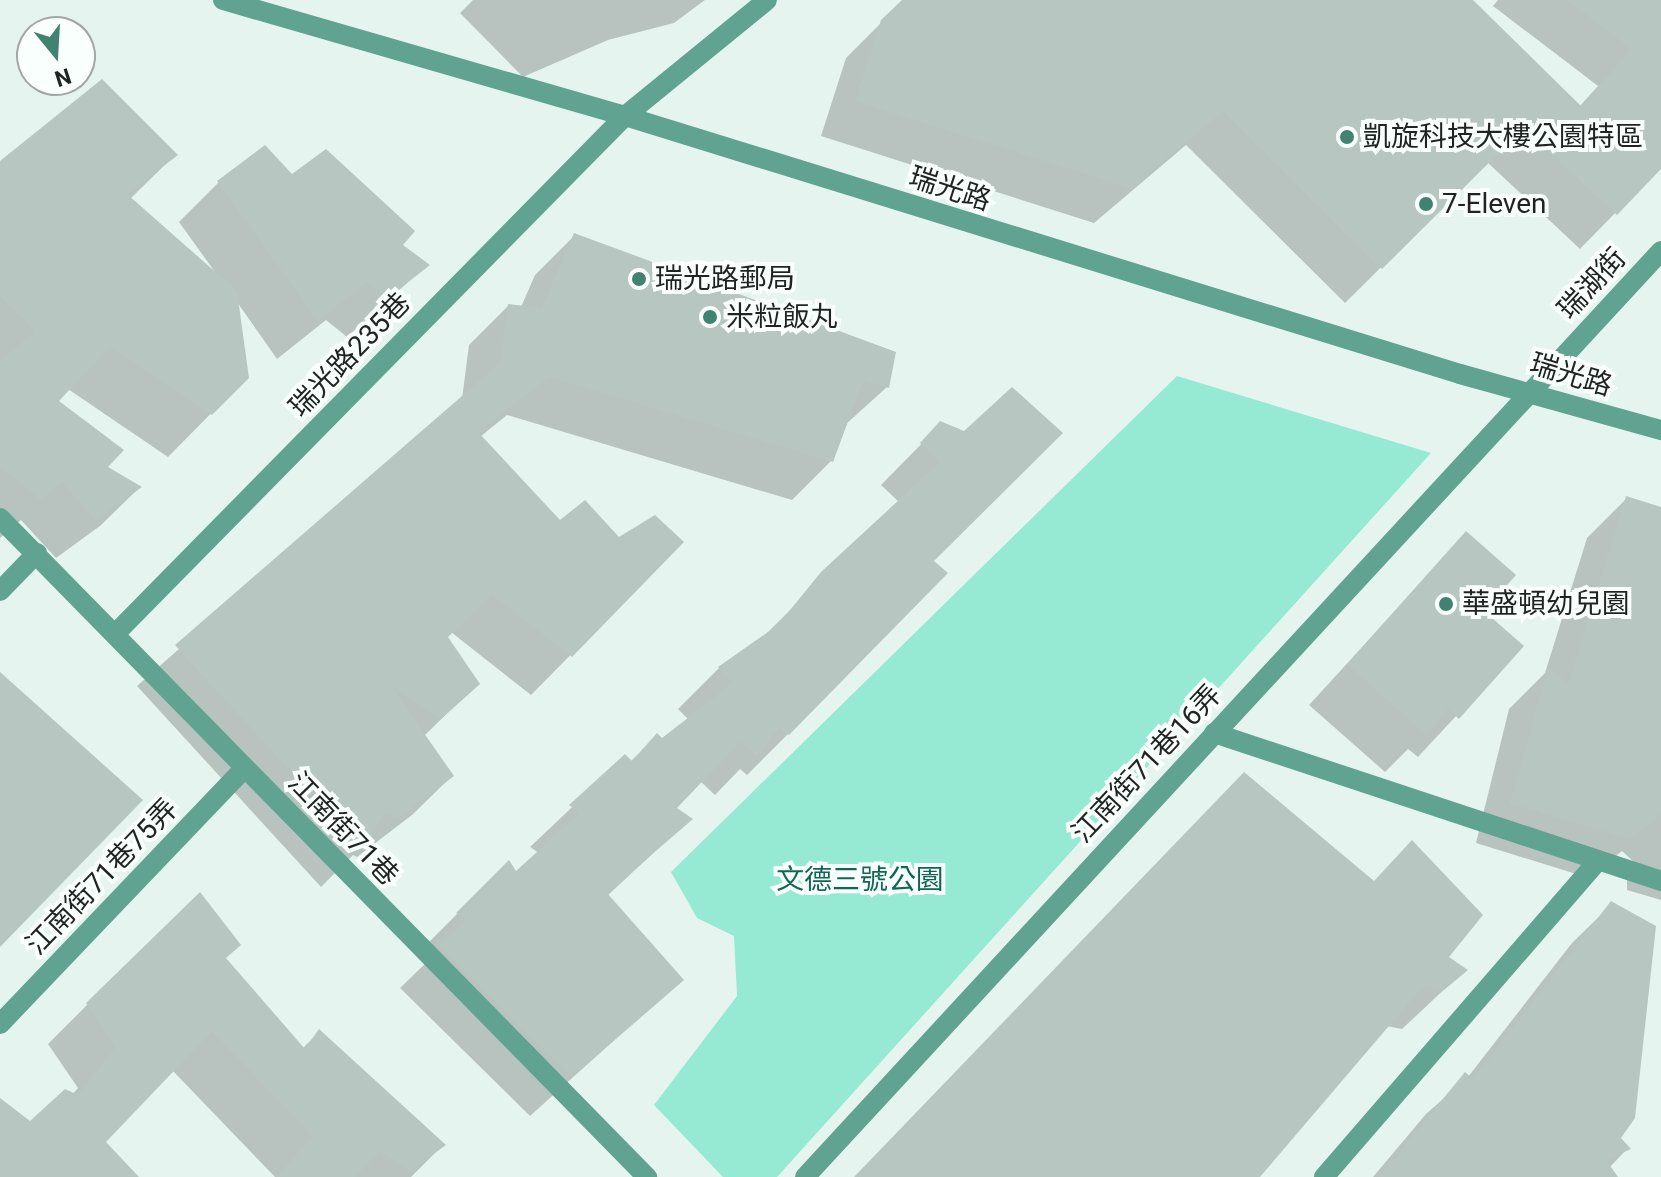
<!DOCTYPE html>
<html>
<head>
<meta charset="utf-8">
<style>
	body { margin:0 }
	#map { position:relative; width:1661px; height:1177px; overflow:hidden; background:#e6f4ef; font-family:Roboto,"Noto Sans TC",sans-serif }
	div>[style] { position:absolute }
	.green>* { inset:0; background:#96ead3 }
	.shadow>* { inset:0; background:#0003 }
	.building>* { inset:0; background:#b8c6c1 }
	.minor>* { height:20px; margin:-10px; padding:0 10px; transform-origin:10px; border-radius:10px; background:#60a391 }
	.dots>* { width:22px; height:22px; translate:-50% -50%; box-sizing:border-box; border:4px solid #f9fffd; border-radius:50% }
	span { translate:-50% -50%; white-space:nowrap; text-align:center; line-height:1.15; -webkit-text-stroke:8px #f9fffd; paint-order:stroke }
	.poi-label { font-size:28px; color:#1f2423 }
	.left { translate:0 -50%; text-align:left }
	.street-label { font-size:28px; color:#1f2423 }
	.park-label { font-size:28px; color:#116654 }
	.north { position:absolute; left:16px; top:16px; width:80px; height:80px; box-sizing:border-box; background:#f9fffd; border:2px solid #a2a7a6; border-radius:50%; rotate:162deg; font-size:22px; font-weight:700; line-height:32px; text-align:center; color:#1f2423 }
	.north::after { content:''; display:block; margin:auto; width:28px; height:36px; background:#428271; clip-path:polygon(50% 0,100% 100%,50% 72%,0 100%) }
</style>
</head>
<body>
<div id="map">
	<div class="green">
		<div style="clip-path:polygon(1177px 376px,1431px 453px,777px 1177px,723px 1177px,654px 1105px,737px 996px,734px 936px,697px 918px,671px 872px)"></div>
	</div>
	<div class="shadow">
		<div style="clip-path:polygon(473px 0,705px 0,674px 23px,608px 40px,523px 77px,460px 13px)"></div>
		<div style="clip-path:polygon(904px 0,1470px 0,1579px 107px,1598px 86px,1493px 6px,1498px 0,1661px 0,1661px 166px,1580px 249px,1487px 162px,1345px 303px,1186px 145px,1094px 223px,821px 136px,846px 58px)"></div>
		<div style="clip-path:polygon(175px 155px,130px 199px,215px 272px,179px 222px,219px 182px,292px 176px,427px 265px,347px 337px,326px 320px,277px 359px,237px 302px,247px 377px,168px 457px,68px 389px,56px 402px,105px 467px,139px 488px,100px 526px,56px 558px,21px 520px,0 538px,0 164px)"></div>
		<div style="clip-path:polygon(574px 236px,887px 387px,845px 425px,831px 461px,792px 500px,507px 415px,480px 437px,560px 523px,619px 539px,682px 542px,531px 695px,451px 632px,446px 637px,478px 683px,424px 736px,452px 776px,412px 815px,357px 857px,353px 855px,321px 887px,137px 686px,462px 399px,469px 345px,508px 306px,521px 307px,535px 275px)"></div>
		<div style="clip-path:polygon(941px 424px,964px 434px,931px 561px,788px 734px,747px 775px,740px 769px,715px 795px,700px 781px,674px 808px,690px 819px,607px 896px,681px 980px,530px 1116px,400px 988px,428px 961px,417px 954px,508px 863px,515px 874px,539px 853px,530px 847px,625px 757px,630px 762px,657px 736px,662px 740px,689px 720px,678px 709px,719px 668px,760px 640px,899px 502px,881px 485px)"></div>
		<div style="clip-path:polygon(1626px 499px,1661px 509px,1661px 900px,1627px 890px,1627px 873px,1635px 863px,1622px 851px,1589px 878px,1476px 843px,1509px 709px,1545px 673px,1587px 538px)"></div>
		<div style="clip-path:polygon(1466px 534px,1482px 611px,1521px 646px,1418px 757px,1408px 749px,1385px 772px,1309px 705px)"></div>
		<div style="clip-path:polygon(1612px 904px,1618px 1138px,1628px 1148px,1609px 1168px,1615px 1177px,1373px 1177px,1426px 1114px,1468px 1077px,1572px 943px)"></div>
		<div style="clip-path:polygon(225px 959px,302px 1049px,319px 1032px,443px 1145px,411px 1177px,275px 1177px,172px 1070px,103px 1142px,136px 1177px,0 1177px,0 1106px,30px 1123px,72px 1095px,78px 1088px,48px 1044px,88px 1004px)"></div>
		<div style="clip-path:polygon(1465px 970px,1402px 1029px,1386px 1026px,1257px 1177px,855px 1177px)"></div>
	</div>
	<div class="building">
		<div style="clip-path:polygon(902px 0,1473px 0,1581px 106px,1632px 49px,1567px 0,1661px 0,1661px 169px,1617px 215px,1524px 128px,1382px 269px,1223px 111px,1131px 188px,855px 101px,881px 20px)"></div>
		<div style="clip-path:polygon(102px 79px,178px 155px,127px 194px,237px 291px,249px 378px,212px 415px,110px 346px,59px 401px,124px 450px,108px 467px,142px 487px,96px 520px,62px 482px,41px 500px,0 466px,0 361px,36px 331px,0 296px,0 161px)"></div>
		<div style="clip-path:polygon(265px 145px,292px 174px,326px 149px,415px 231px,403px 245px,430px 265px,388px 298px,367px 282px,318px 321px,217px 181px)"></div>
		<div style="clip-path:polygon(574px 233px,896px 352px,889px 388px,863px 381px,833px 462px,549px 377px,478px 432px,560px 520px,585px 500px,619px 537px,655px 515px,684px 542px,572px 657px,492px 594px,448px 637px,480px 684px,441px 719px,391px 686px,454px 776px,398px 818px,386px 812px,362px 849px,175px 645px,500px 363px,508px 304px,542px 308px)"></div>
		<div style="clip-path:polygon(1012px 387px,1063px 433px,934px 561px,948px 573px,789px 735px,779px 728px,757px 756px,741px 741px,677px 808px,693px 819px,607px 893px,684px 980px,572px 1077px,439px 946px,467px 919px,456px 913px,509px 860px,516px 871px,580px 813px,569px 805px,625px 754px,632px 761px,657px 733px,662px 738px,733px 683px,718px 667px,778px 625px,821px 572px,940px 462px,920px 443px,940px 421px,964px 431px)"></div>
		<div style="clip-path:polygon(1626px 496px,1661px 507px,1661px 814px,1630px 839px,1510px 803px,1548px 667px,1568px 684px)"></div>
		<div style="clip-path:polygon(1466px 531px,1516px 575px,1484px 611px,1524px 646px,1459px 719px,1448px 709px,1426px 734px,1347px 664px)"></div>
		<div style="clip-path:polygon(0 672px,143px 800px,0 947px)"></div>
		<div style="clip-path:polygon(1244px 772px,1374px 881px,1412px 840px,1483px 915px,1449px 957px,1468px 970px,1444px 990px,1423px 986px,1260px 1177px,854px 1177px)"></div>
		<div style="clip-path:polygon(200px 892px,241px 945px,226px 958px,305px 1049px,319px 1029px,446px 1145px,410px 1171px,379px 1151px,355px 1177px,277px 1177px,313px 1136px,212px 1031px,106px 1142px,139px 1177px,0 1177px,0 1098px,30px 1121px,65px 1089px,78px 1095px,116px 1047px,86px 1003px)"></div>
		<div style="clip-path:polygon(1611px 901px,1656px 926px,1635px 1118px,1621px 1138px,1631px 1149px,1606px 1160px,1618px 1177px,1379px 1177px,1465px 1072px,1473px 1079px)"></div>
	</div>
	<div class="minor">
		<div style="left:223px;top:0;width:418px;rotate:16.1deg"></div>
		<div style="left:625px;top:116px;width:874px;rotate:17.17deg"></div>
		<div style="left:1460px;top:374px;width:209px;rotate:15.6deg"></div>
		<div style="left:0;top:518px;width:924px;rotate:45.53deg"></div>
		<div style="left:0;top:591px;width:53px;rotate:-45.8deg"></div>
		<div style="left:115px;top:634px;width:727px;rotate:-45.45deg"></div>
		<div style="left:625px;top:116px;width:183px;rotate:-39.2deg"></div>
		<div style="left:1214px;top:733px;width:471px;rotate:18.3deg"></div>
		<div style="left:0;top:1024px;width:354px;rotate:-46.3deg"></div>
		<div style="left:805px;top:1177px;width:1261px;rotate:-47.25deg"></div>
		<div style="left:1324px;top:1177px;width:417px;rotate:-49.1deg"></div>
	</div>
	<div class="dots">
		<div style="left:1347px;top:137px;background:#428271"></div>
		<div style="left:1426px;top:204px;background:#428271"></div>
		<div style="left:639px;top:279px;background:#428271"></div>
		<div style="left:710px;top:317px;background:#428271"></div>
		<div style="left:1446px;top:604px;background:#428271"></div>
	</div>
	<div class="poi-label">
		<span class="left" style="left:1363px;top:137px">凱旋科技大樓公園特區</span>
		<span class="left" style="left:1442px;top:204px">7-Eleven</span>
		<span class="left" style="left:655px;top:279px">瑞光路郵局</span>
		<span class="left" style="left:726px;top:317px">米粒飯丸</span>
		<span class="left" style="left:1462px;top:604px">華盛頓幼兒園</span>
	</div>
	<div class="street-label">
		<span style="left:950px;top:189px;rotate:18deg">瑞光路</span>
		<span style="left:1592px;top:284px;rotate:-47deg">瑞湖街</span>
		<span style="left:350px;top:355px;rotate:-46deg">瑞光路235巷</span>
		<span style="left:1571px;top:375px;rotate:17deg">瑞光路</span>
		<span style="left:1147px;top:764px;rotate:-47deg">江南街71巷16弄</span>
		<span style="left:343px;top:829px;rotate:46deg">江南街71巷</span>
		<span style="left:102px;top:877px;rotate:-46deg">江南街71巷75弄</span>
	</div>
	<div class="park-label">
		<span style="left:860px;top:880px">文德三號公園</span>
	</div>
	<div class="north">N</div>
</div>
</body>
</html>
